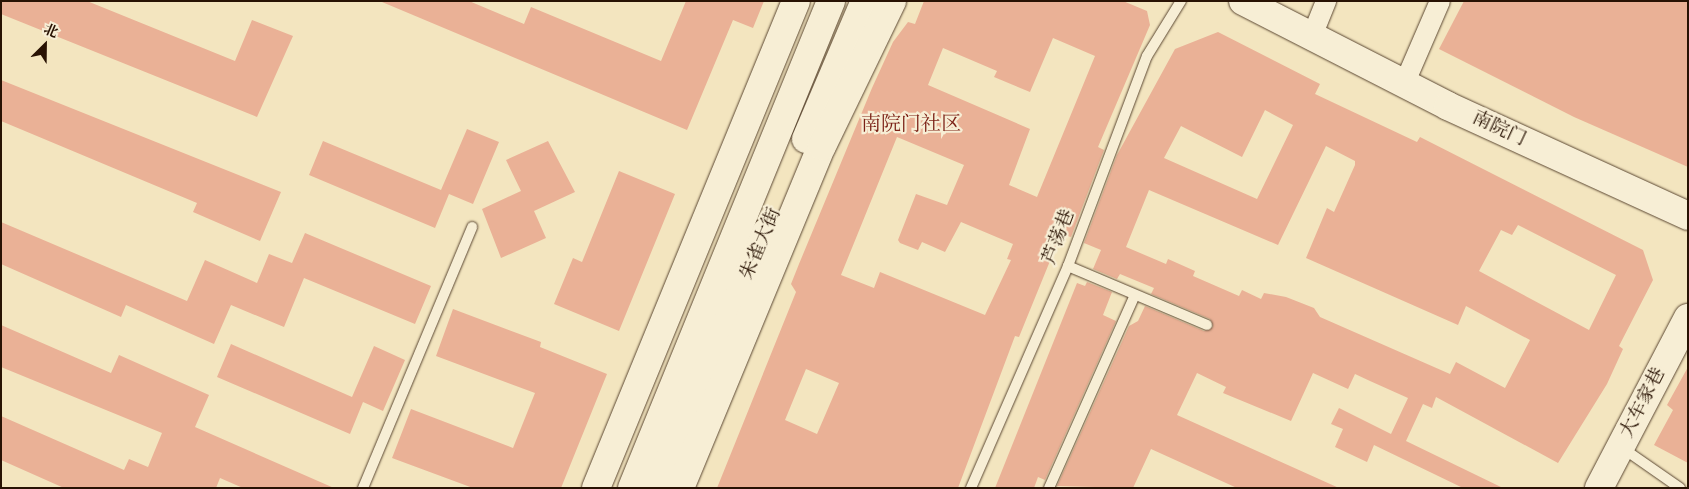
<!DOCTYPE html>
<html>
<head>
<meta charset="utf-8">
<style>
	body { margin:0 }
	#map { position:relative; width:1689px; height:489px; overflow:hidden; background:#f3e5bf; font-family:"IM FELL Double Pica","Noto Serif SC",serif }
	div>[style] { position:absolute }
	.building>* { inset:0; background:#eab196 }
	.roads { filter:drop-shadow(0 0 1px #5b4732) drop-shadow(0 0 1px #5b4732) }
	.lane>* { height:10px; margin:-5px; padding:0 5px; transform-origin:5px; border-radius:5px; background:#f7eed5 }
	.street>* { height:20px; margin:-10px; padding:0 10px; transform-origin:10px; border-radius:10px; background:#f7eed5 }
	.secondary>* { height:28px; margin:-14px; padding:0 14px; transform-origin:14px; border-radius:14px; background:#f7eed5 }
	span { translate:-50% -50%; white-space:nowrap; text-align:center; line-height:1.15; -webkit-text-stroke:4.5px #f7eed5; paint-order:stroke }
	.street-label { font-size:19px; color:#281203 }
	.neighbourhood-label { font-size:20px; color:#7a1f14 }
	.frame { position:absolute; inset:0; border:2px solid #281203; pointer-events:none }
	.north { position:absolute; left:20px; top:20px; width:50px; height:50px; -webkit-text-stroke:4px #f7eed5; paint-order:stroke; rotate:23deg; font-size:14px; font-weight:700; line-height:20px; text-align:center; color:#281203 }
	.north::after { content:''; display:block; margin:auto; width:18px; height:22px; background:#281203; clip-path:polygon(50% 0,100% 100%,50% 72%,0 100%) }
</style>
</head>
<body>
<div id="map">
	<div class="building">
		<div style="clip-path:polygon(1px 1px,87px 1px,235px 61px,252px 20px,293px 36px,257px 117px,1px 14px)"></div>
		<div style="clip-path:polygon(469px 1px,524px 24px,531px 7px,661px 61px,686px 1px,764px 1px,753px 28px,733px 20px,687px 130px,382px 2px)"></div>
		<div style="clip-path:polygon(evenodd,924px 1px,1123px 1px,1147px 11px,1150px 25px,1098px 147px,1104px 150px,1071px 237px,1061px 234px,1019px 337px,1015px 336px,958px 488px,717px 488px,796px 292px,791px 284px,799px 264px,872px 88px,893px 42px,908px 22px,915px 24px,924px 1px,1053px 38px,1095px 56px,1037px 197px,1009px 185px,1030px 129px,928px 85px,943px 48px,997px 71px,994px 77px,1030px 92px,1053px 38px,924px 1px,897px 137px,964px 165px,947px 205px,916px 194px,898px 240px,900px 243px,918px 250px,922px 242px,945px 252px,961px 222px,1013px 244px,1007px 259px,1011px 260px,985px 315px,880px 272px,874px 288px,841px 275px,897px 137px,924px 1px,806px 369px,839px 383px,817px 434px,785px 420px,806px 369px)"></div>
		<div style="clip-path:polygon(1464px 1px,1688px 1px,1688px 167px,1574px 117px,1439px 49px)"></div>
		<div style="clip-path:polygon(evenodd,1218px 32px,1320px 84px,1315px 94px,1417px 142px,1420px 137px,1643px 250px,1653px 280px,1619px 346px,1623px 349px,1607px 384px,1558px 463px,1436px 397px,1432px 408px,1423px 404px,1406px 441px,1503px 488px,1463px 488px,1374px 445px,1367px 462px,1335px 447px,1343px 429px,1331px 424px,1339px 408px,1391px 434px,1408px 398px,1370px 381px,1355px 374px,1348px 389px,1313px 373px,1291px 421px,1223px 393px,1226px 387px,1197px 373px,1177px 415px,1339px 488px,1237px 488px,1151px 449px,1133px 488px,1057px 486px,1129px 326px,1138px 321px,1145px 306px,1204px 331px,1213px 327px,1210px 319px,1151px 294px,1154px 288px,1120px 274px,1117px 279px,1093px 269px,1101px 250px,1084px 243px,1117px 155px,1175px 49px,1218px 32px,1265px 110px,1293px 125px,1257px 199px,1164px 158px,1181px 126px,1242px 157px,1265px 110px,1218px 32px,1326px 146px,1355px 161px,1355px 165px,1334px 212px,1327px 208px,1306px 258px,1458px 325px,1466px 306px,1530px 340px,1505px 388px,1456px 362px,1450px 374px,1320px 317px,1314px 308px,1286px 297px,1264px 293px,1261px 299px,1242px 290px,1239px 296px,1193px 276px,1195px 271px,1168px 259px,1166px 264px,1126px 247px,1149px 190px,1278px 245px,1326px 146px,1218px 32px,1518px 225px,1616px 275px,1589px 330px,1479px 271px,1501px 230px,1512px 235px,1518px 225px)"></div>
		<div style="clip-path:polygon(1px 80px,281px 192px,260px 241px,193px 212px,197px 203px,1px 121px)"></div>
		<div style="clip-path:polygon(467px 129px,499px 142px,473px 204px,449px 194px,435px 228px,309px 175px,323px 141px,441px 190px)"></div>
		<div style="clip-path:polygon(548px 141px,575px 192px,534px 211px,546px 238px,501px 258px,482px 209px,521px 191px,506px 160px)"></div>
		<div style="clip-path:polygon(619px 171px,675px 194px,619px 331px,554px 304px,573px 258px,582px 262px)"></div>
		<div style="clip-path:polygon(1px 222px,187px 301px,205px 260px,257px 283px,269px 254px,292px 263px,305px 233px,431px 286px,415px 324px,304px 278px,284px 327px,231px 305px,214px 344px,126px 305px,121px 317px,1px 264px)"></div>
		<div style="clip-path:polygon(1087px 282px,1112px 292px,1103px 315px,1116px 321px,1045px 480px,1038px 477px,1034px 488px,995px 488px,1077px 283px,1085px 286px)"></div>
		<div style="clip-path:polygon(453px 309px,541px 342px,540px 347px,607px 374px,561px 488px,473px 488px,392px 458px,411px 409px,513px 448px,535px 393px,436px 356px)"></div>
		<div style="clip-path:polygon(1px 325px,111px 373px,119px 355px,209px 395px,195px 427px,334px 488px,243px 488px,220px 478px,216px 488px,64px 488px,1px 460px,1px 416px,124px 470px,129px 459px,148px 467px,162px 433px,1px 367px)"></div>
		<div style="clip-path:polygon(231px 344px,352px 397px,374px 346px,405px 360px,383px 411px,363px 402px,350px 434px,217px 377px)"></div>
		<div style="clip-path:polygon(1688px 367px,1688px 463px,1654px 445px,1673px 410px,1667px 405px)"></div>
	</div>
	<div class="roads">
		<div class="lane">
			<div style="left:1068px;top:266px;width:151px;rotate:23deg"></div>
			<div style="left:1621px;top:447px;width:72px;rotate:34.8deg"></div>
			<div style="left:363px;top:488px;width:283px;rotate:-67.3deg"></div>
			<div style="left:971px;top:488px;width:242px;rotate:-66.4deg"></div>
			<div style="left:1068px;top:266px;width:224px;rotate:-69.4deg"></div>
			<div style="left:1147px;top:56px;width:65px;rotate:-58.3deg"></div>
			<div style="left:1049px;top:488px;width:211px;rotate:-66deg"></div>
		</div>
		<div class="street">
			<div style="left:1312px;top:36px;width:38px;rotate:-68deg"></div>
			<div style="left:1405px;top:82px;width:88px;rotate:-66.6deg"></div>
		</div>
		<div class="secondary">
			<div style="left:1243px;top:1px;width:230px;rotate:27.1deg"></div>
			<div style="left:1448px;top:106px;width:264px;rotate:24.6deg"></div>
			<div style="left:806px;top:139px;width:150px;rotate:-66.9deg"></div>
			<div style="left:596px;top:488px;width:526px;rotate:-67.67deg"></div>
			<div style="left:632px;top:488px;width:526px;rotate:-67.77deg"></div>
			<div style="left:657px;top:488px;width:278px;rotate:-66.9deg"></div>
			<div style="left:680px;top:488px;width:370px;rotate:-67.5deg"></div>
			<div style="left:822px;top:146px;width:161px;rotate:-64.2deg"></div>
			<div style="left:1599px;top:488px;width:192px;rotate:-62.4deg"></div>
		</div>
	</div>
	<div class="street-label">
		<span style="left:1499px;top:129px;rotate:25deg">南院门</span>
		<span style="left:1059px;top:237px;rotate:-69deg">芦荡巷</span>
		<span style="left:761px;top:244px;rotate:-67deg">朱雀大街</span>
		<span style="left:1643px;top:403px;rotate:-63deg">大车家巷</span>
	</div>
	<div class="neighbourhood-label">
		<span style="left:911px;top:123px">南院门社区</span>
	</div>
	<div class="frame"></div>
	<div class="north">北</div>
</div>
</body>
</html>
